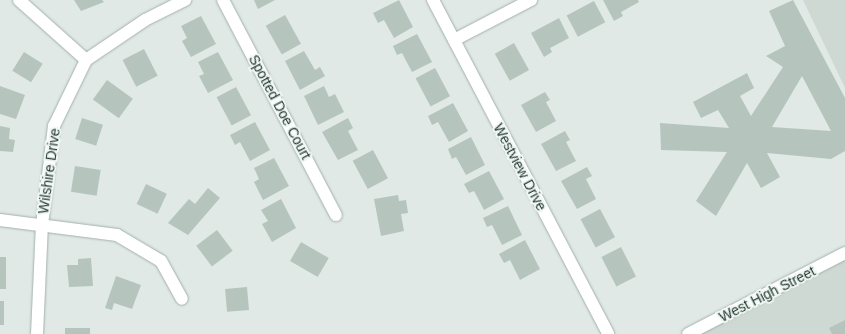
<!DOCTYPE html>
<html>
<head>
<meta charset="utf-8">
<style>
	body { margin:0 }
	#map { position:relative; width:845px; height:334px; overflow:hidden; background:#e0e9e5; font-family:Helvetica,sans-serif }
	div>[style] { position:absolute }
	.built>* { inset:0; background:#cfd9d4 }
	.building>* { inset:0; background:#b6c4be; transform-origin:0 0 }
	.roads { filter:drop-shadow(0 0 1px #a4b0ab) drop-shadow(0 0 1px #a4b0ab) }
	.minor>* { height:12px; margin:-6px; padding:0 6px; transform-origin:6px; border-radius:6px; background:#fff }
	span { translate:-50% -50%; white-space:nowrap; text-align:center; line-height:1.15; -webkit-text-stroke:4px #f0f6f3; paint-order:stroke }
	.street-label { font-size:14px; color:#233831 }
</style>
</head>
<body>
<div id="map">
	<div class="built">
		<div style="clip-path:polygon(803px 0,845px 0,845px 88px)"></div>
		<div style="clip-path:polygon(845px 253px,845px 334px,688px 334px)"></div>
	</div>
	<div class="building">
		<div style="clip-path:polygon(74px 0,102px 0,104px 2px,81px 11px)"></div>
		<div style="clip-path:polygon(254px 0,275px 0,258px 9px)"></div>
		<div style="clip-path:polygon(399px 0,413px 27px,394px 38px,384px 20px,378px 23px,373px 13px)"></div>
		<div style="clip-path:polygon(603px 0,638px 0,639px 2px,621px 12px,623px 16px,614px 21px)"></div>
		<div style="clip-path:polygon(evenodd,793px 0,845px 98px,845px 151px,831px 159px,767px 153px,780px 177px,761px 188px,747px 163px,716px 216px,696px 201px,727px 152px,661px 150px,660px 123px,729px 128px,718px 110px,701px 118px,693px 102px,747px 73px,754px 88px,740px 96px,751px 116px,783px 67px,766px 56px,785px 46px,769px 11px,793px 0,802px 76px,831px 131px,772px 127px,802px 76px)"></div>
		<div style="left:594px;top:1px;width:24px;height:31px;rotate:62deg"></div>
		<div style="left:285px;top:15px;width:33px;height:22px;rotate:61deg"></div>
		<div style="clip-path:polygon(201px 16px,216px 44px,191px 57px,182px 41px,187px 38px,181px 26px)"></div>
		<div style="clip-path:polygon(559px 18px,569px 38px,550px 48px,552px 52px,544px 57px,531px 33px)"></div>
		<div style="clip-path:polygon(417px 34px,432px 62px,412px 72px,402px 53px,397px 55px,393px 46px)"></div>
		<div style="left:514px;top:43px;width:31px;height:22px;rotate:61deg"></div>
		<div style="left:144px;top:49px;width:30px;height:24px;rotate:63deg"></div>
		<div style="clip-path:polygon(304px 51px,315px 70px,320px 67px,325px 76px,300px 90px,285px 61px)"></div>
		<div style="left:24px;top:52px;width:22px;height:22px;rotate:32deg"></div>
		<div style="clip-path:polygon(218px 52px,233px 80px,208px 93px,199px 76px,204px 74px,198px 62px)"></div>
		<div style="left:435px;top:68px;width:32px;height:22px;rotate:62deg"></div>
		<div style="left:107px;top:80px;width:32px;height:24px;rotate:36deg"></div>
		<div style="clip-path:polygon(0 86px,25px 95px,16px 119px,0 114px)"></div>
		<div style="clip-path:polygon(324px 86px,329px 97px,335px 94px,344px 112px,318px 125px,304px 96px)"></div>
		<div style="left:236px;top:87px;width:32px;height:22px;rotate:62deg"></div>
		<div style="clip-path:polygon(545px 92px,550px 100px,546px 102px,556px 121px,536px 132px,521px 105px)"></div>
		<div style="clip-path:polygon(453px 103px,468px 131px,449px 142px,438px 122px,432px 125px,428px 116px)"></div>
		<div style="left:82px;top:118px;width:22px;height:22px;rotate:18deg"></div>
		<div style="clip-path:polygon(348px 118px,353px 128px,348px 131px,358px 150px,338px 160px,322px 132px)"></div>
		<div style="clip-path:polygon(255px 122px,270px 150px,250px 161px,240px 142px,235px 145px,230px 135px)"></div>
		<div style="clip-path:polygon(0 126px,10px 128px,9px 139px,15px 140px,13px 152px,0 151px)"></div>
		<div style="clip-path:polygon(565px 131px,570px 140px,566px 142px,576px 161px,556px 171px,541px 144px)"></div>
		<div style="clip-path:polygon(471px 137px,485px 165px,466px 175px,456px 157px,452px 159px,448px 149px)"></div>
		<div style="left:373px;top:150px;width:32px;height:23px;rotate:62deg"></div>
		<div style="clip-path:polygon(274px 158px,289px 186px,263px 200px,254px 182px,259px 179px,254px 168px)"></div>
		<div style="left:75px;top:166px;width:26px;height:26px;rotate:9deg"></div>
		<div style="clip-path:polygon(587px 167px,592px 176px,586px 179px,596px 199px,577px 209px,561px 181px)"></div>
		<div style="clip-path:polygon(489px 171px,504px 199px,484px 210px,474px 191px,469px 193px,464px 184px)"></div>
		<div style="left:146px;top:184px;width:23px;height:22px;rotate:25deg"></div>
		<div style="clip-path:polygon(208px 188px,220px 198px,188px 235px,168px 223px,189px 199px,195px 204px)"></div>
		<div style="clip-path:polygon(398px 195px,399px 201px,406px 200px,408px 213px,401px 214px,404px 231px,381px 236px,374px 199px)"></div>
		<div style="clip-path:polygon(281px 199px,296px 228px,272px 242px,262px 224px,268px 221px,261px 210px)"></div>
		<div style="clip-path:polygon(508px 206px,522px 235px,502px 245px,492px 225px,487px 227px,483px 218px)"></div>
		<div style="left:600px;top:209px;width:32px;height:22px;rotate:62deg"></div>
		<div style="left:217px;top:230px;width:26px;height:26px;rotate:53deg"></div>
		<div style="clip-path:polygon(525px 240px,540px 269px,520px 280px,510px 260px,504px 263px,499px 254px)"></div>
		<div style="left:301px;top:242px;width:32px;height:22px;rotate:30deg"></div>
		<div style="left:621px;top:247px;width:33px;height:22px;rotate:63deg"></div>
		<div style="left:6px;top:257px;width:32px;height:6px;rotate:90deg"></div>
		<div style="clip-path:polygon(91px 258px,93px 286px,69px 287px,67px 265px,78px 265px,78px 259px)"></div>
		<div style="clip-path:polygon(116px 276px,141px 285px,132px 309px,114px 303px,112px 310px,105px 308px)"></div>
		<div style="left:247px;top:287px;width:23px;height:22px;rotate:85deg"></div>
		<div style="left:0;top:301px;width:4px;height:24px"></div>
		<div style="clip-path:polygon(845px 320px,845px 334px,832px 334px,829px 328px)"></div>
		<div style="left:65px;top:328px;width:25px;height:6px"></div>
	</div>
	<div class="roads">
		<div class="minor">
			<div style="left:19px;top:0;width:90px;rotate:41.8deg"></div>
			<div style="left:223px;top:0;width:243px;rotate:62.3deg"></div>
			<div style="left:433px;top:0;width:377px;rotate:62.3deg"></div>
			<div style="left:454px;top:40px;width:87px;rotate:-27.5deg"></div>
			<div style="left:0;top:220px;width:118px;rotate:7.3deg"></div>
			<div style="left:117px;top:235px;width:51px;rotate:30.6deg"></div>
			<div style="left:161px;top:261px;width:43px;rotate:61.1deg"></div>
			<div style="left:37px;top:334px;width:109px;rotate:-87.4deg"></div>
			<div style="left:42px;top:225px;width:100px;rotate:-83.1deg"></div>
			<div style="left:54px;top:126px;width:73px;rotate:-64.1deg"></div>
			<div style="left:86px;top:60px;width:71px;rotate:-34.1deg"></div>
			<div style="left:145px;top:20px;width:45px;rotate:-26.6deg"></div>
			<div style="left:688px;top:334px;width:177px;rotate:-27.3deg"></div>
		</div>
	</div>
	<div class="street-label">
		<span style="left:280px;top:107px;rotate:62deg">Spotted Doe Court</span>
		<span style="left:520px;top:167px;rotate:62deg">Westview Drive</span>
		<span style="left:49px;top:171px;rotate:-82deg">Wilshire Drive</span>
		<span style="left:767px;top:294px;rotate:-27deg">West High Street</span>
	</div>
</div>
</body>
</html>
